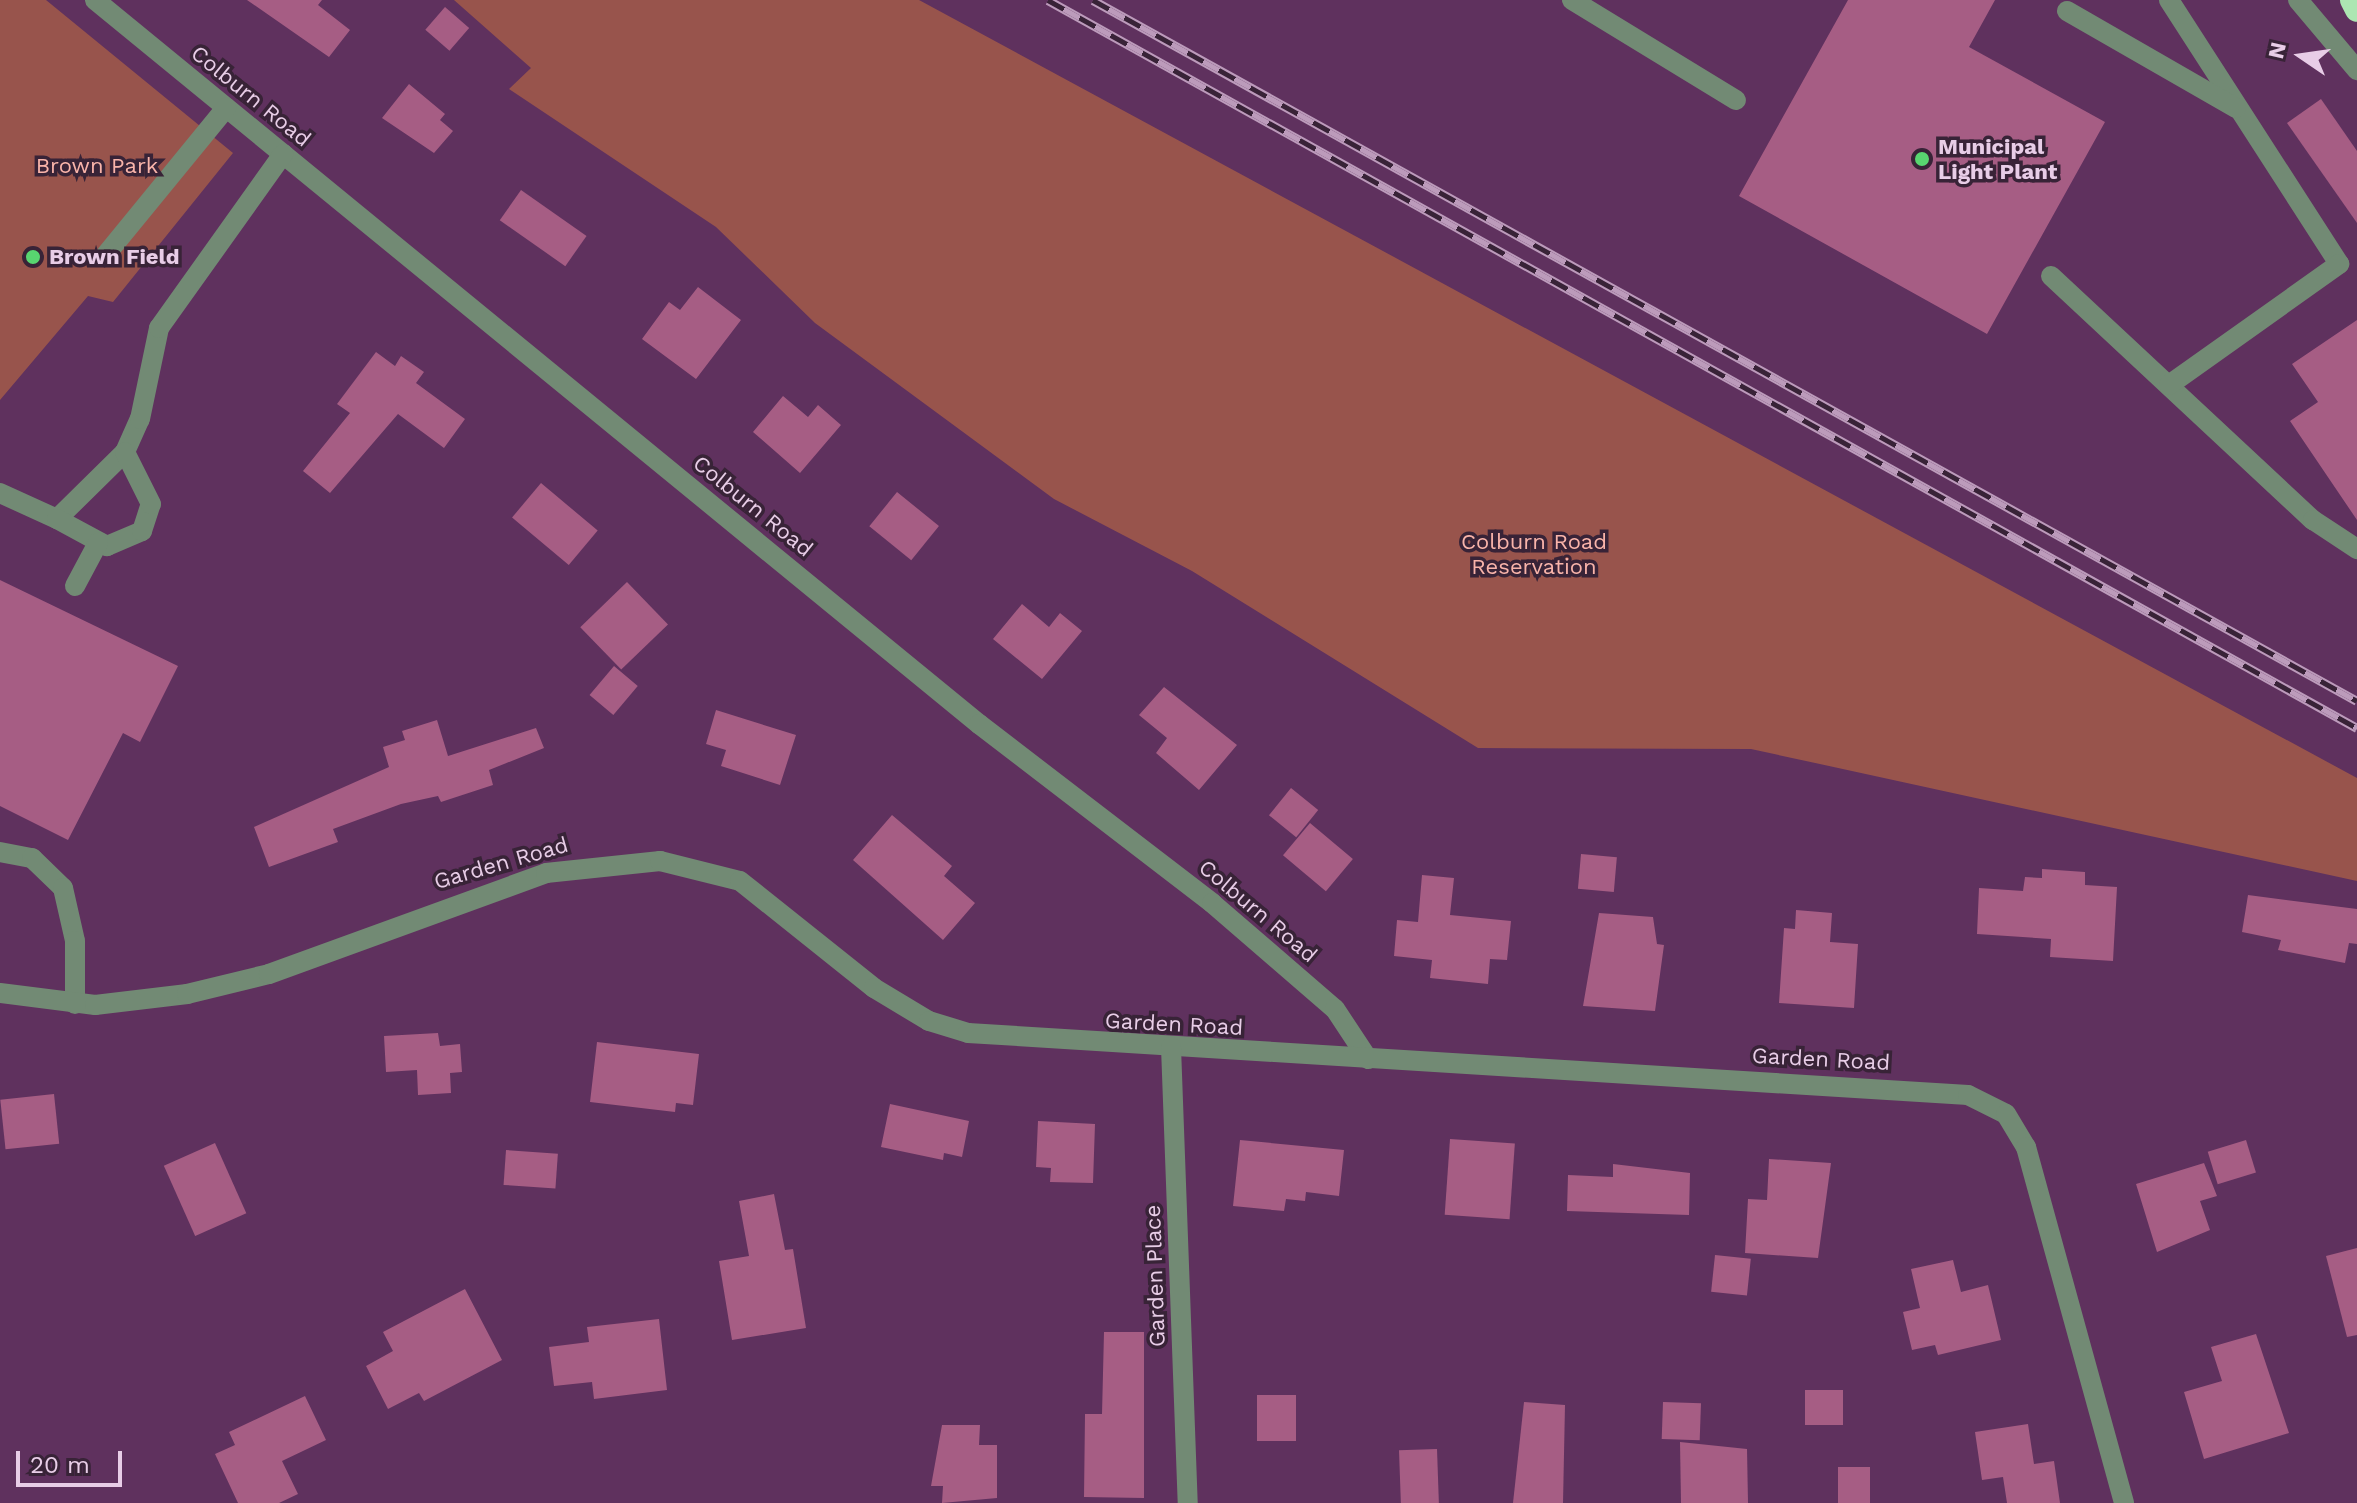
<!DOCTYPE html>
<html>
<head>
<meta charset="utf-8">
<style>
	body { margin:0 }
	#map { position:relative; width:2357px; height:1503px; overflow:hidden; background:#5f315e; font-family:"Work Sans",sans-serif }
	div>[style] { position:absolute }
	.green>* { inset:0; background:#98544c }
	.building>* { inset:0; background:#a65d84; transform-origin:0 0 }
	.minor>* { height:20px; margin:-10px; padding:0 10px; transform-origin:10px; border-radius:10px; background:#728a74 }
	.highway>* { height:24px; margin:-12px; padding:0 12px; transform-origin:12px; border-radius:12px; background:#ace6b2 }
	.rail>* { height:9px; margin-top:-4.5px; transform-origin:0; background:repeating-linear-gradient(90deg,#382337 0 18px,#bc9bbb 0 36px); box-sizing:border-box; border-block:2px solid #bc9bbb }
	.dots>* { width:22px; height:22px; translate:-50% -50%; box-sizing:border-box; border:4px solid #382337; border-radius:50% }
	span { translate:-50% -50%; white-space:nowrap; text-align:center; line-height:1.15; -webkit-text-stroke:7px #382337; paint-order:stroke }
	.street-label { font-size:22px; color:#e8cde7 }
	.poi-label { font-size:22px; color:#e8cde7; font-weight:700 }
	.left { translate:0 -50%; text-align:left }
	.park-label { font-size:22px; color:#f9b4aa }
	.north { position:absolute; left:2261px; top:16px; width:80px; height:80px; -webkit-text-stroke:6px #382337; paint-order:stroke; rotate:283deg; font-size:22px; font-weight:700; line-height:32px; text-align:center; color:#e8cde7 }
	.north::after { content:''; display:block; margin:auto; width:28px; height:36px; background:#e8cde7; clip-path:polygon(50% 0,100% 100%,50% 72%,0 100%) }
	.scale { position:absolute; left:16px; top:1451px; width:106px; height:36px; box-sizing:border-box; border:4px solid #e8cde7; border-top:0; padding-left:10px; font-size:24px; line-height:28px; white-space:nowrap; color:#e8cde7; -webkit-text-stroke:6px #382337; paint-order:stroke }
</style>
</head>
<body>
<div id="map">
	<div class="green">
		<div style="clip-path:polygon(0 0,46px 0,233px 153px,113px 302px,88px 296px,0 400px)"></div>
		<div style="clip-path:polygon(454px 0,919px 0,2357px 778px,2357px 881px,1751px 749px,1478px 748px,1192px 571px,1054px 499px,815px 323px,716px 227px,509px 89px,531px 68px)"></div>
	</div>
	<div class="building">
		<div style="clip-path:polygon(247px 0,322px 0,318px 5px,350px 30px,329px 57px)"></div>
		<div style="clip-path:polygon(1848px 0,1995px 0,1969px 47px,2105px 122px,1987px 334px,1739px 196px)"></div>
		<div style="left:445px;top:7px;width:32px;height:30px;rotate:41deg"></div>
		<div style="clip-path:polygon(409px 84px,445px 114px,440px 120px,453px 131px,434px 153px,382px 118px)"></div>
		<div style="clip-path:polygon(2321px 99px,2357px 151px,2357px 223px,2287px 123px)"></div>
		<div style="left:521px;top:190px;width:80px;height:37px;rotate:35deg"></div>
		<div style="clip-path:polygon(698px 287px,741px 320px,696px 379px,642px 339px,669px 302px,680px 310px)"></div>
		<div style="clip-path:polygon(2357px 320px,2357px 520px,2290px 421px,2318px 402px,2292px 364px)"></div>
		<div style="clip-path:polygon(376px 352px,395px 366px,401px 356px,424px 372px,416px 383px,465px 419px,444px 448px,398px 414px,330px 493px,303px 471px,350px 413px,337px 404px)"></div>
		<div style="clip-path:polygon(783px 396px,808px 417px,818px 405px,841px 425px,800px 473px,753px 432px)"></div>
		<div style="left:541px;top:483px;width:74px;height:45px;rotate:40deg"></div>
		<div style="left:897px;top:492px;width:54px;height:44px;rotate:39deg"></div>
		<div style="clip-path:polygon(0 580px,178px 666px,140px 742px,123px 733px,68px 840px,0 806px)"></div>
		<div style="left:627px;top:582px;width:59px;height:65px;rotate:46deg"></div>
		<div style="clip-path:polygon(1022px 604px,1049px 627px,1060px 613px,1082px 631px,1042px 679px,993px 639px)"></div>
		<div style="left:614px;top:666px;width:31px;height:38px;rotate:40deg"></div>
		<div style="clip-path:polygon(1164px 687px,1237px 745px,1199px 790px,1156px 753px,1167px 738px,1139px 715px)"></div>
		<div style="clip-path:polygon(716px 710px,796px 735px,780px 785px,721px 766px,726px 750px,706px 744px)"></div>
		<div style="clip-path:polygon(437px 720px,448px 756px,536px 728px,544px 748px,489px 770px,493px 785px,441px 802px,438px 796px,401px 804px,333px 829px,338px 842px,269px 867px,254px 827px,389px 767px,383px 747px,405px 740px,402px 731px)"></div>
		<div style="left:1291px;top:788px;width:35px;height:35px;rotate:39deg"></div>
		<div style="clip-path:polygon(892px 815px,952px 866px,944px 876px,975px 903px,943px 940px,853px 860px)"></div>
		<div style="left:1310px;top:823px;width:56px;height:42px;rotate:40deg"></div>
		<div style="left:1581px;top:854px;width:36px;height:35px;rotate:5deg"></div>
		<div style="clip-path:polygon(2042px 869px,2085px 872px,2085px 885px,2117px 887px,2113px 961px,2050px 957px,2051px 939px,1977px 934px,1979px 888px,2023px 891px,2025px 877px,2042px 878px)"></div>
		<div style="clip-path:polygon(1422px 875px,1454px 878px,1450px 915px,1511px 921px,1507px 960px,1490px 959px,1488px 984px,1430px 978px,1432px 960px,1394px 956px,1397px 920px,1418px 922px)"></div>
		<div style="clip-path:polygon(2248px 895px,2357px 909px,2357px 944px,2349px 943px,2345px 963px,2278px 950px,2281px 940px,2242px 932px)"></div>
		<div style="clip-path:polygon(1796px 910px,1832px 913px,1830px 942px,1858px 944px,1854px 1008px,1779px 1003px,1784px 928px,1795px 929px)"></div>
		<div style="clip-path:polygon(1599px 913px,1653px 917px,1657px 944px,1664px 945px,1655px 1011px,1583px 1006px)"></div>
		<div style="clip-path:polygon(438px 1033px,440px 1046px,460px 1044px,462px 1072px,450px 1073px,451px 1093px,418px 1095px,417px 1070px,386px 1072px,384px 1036px)"></div>
		<div style="clip-path:polygon(597px 1042px,699px 1054px,693px 1105px,676px 1103px,675px 1112px,590px 1102px)"></div>
		<div style="left:54px;top:1094px;width:50px;height:54px;rotate:84deg"></div>
		<div style="clip-path:polygon(890px 1104px,969px 1121px,962px 1157px,944px 1153px,943px 1160px,881px 1147px)"></div>
		<div style="clip-path:polygon(1038px 1121px,1095px 1124px,1093px 1183px,1050px 1182px,1051px 1168px,1036px 1167px)"></div>
		<div style="left:1450px;top:1139px;width:65px;height:76px;rotate:4deg"></div>
		<div style="clip-path:polygon(1240px 1140px,1344px 1150px,1339px 1196px,1306px 1192px,1305px 1201px,1286px 1199px,1284px 1211px,1233px 1206px)"></div>
		<div style="left:2246px;top:1140px;width:34px;height:40px;rotate:73deg"></div>
		<div style="left:215px;top:1143px;width:77px;height:56px;rotate:66deg"></div>
		<div style="left:506px;top:1150px;width:52px;height:35px;rotate:4deg"></div>
		<div style="clip-path:polygon(1769px 1159px,1831px 1163px,1818px 1258px,1745px 1253px,1748px 1199px,1767px 1200px)"></div>
		<div style="clip-path:polygon(2204px 1163px,2217px 1196px,2200px 1201px,2210px 1230px,2157px 1252px,2136px 1184px)"></div>
		<div style="clip-path:polygon(1613px 1164px,1690px 1173px,1689px 1215px,1567px 1211px,1568px 1175px,1613px 1177px)"></div>
		<div style="clip-path:polygon(774px 1194px,785px 1250px,793px 1249px,806px 1328px,732px 1340px,719px 1261px,749px 1256px,739px 1201px)"></div>
		<div style="clip-path:polygon(2357px 1248px,2357px 1335px,2347px 1337px,2326px 1256px)"></div>
		<div style="left:1715px;top:1255px;width:36px;height:37px;rotate:6deg"></div>
		<div style="clip-path:polygon(1953px 1260px,1961px 1292px,1988px 1285px,2001px 1340px,1938px 1355px,1935px 1345px,1912px 1350px,1903px 1312px,1920px 1308px,1911px 1269px)"></div>
		<div style="clip-path:polygon(465px 1289px,502px 1360px,424px 1401px,419px 1393px,388px 1409px,366px 1366px,393px 1351px,383px 1332px)"></div>
		<div style="clip-path:polygon(659px 1319px,667px 1390px,594px 1399px,592px 1382px,554px 1386px,549px 1347px,589px 1342px,587px 1327px)"></div>
		<div style="clip-path:polygon(1104px 1332px,1144px 1332px,1144px 1498px,1084px 1497px,1085px 1414px,1102px 1414px)"></div>
		<div style="clip-path:polygon(2256px 1334px,2289px 1433px,2204px 1459px,2184px 1392px,2222px 1381px,2211px 1347px)"></div>
		<div style="left:1805px;top:1390px;width:38px;height:35px"></div>
		<div style="left:1296px;top:1395px;width:46px;height:39px;rotate:90deg"></div>
		<div style="clip-path:polygon(305px 1396px,326px 1440px,282px 1461px,298px 1494px,279px 1503px,238px 1503px,215px 1454px,235px 1445px,229px 1432px)"></div>
		<div style="clip-path:polygon(1524px 1402px,1565px 1405px,1563px 1503px,1513px 1503px)"></div>
		<div style="left:1663px;top:1402px;width:38px;height:37px;rotate:2deg"></div>
		<div style="clip-path:polygon(2028px 1424px,2034px 1464px,2054px 1461px,2060px 1503px,2007px 1503px,2003px 1477px,1982px 1480px,1975px 1432px)"></div>
		<div style="clip-path:polygon(942px 1425px,980px 1425px,979px 1445px,997px 1445px,997px 1498px,942px 1503px,943px 1486px,931px 1486px)"></div>
		<div style="clip-path:polygon(1680px 1442px,1747px 1449px,1748px 1503px,1681px 1503px)"></div>
		<div style="left:1437px;top:1449px;width:54px;height:38px;rotate:88deg"></div>
		<div style="left:1838px;top:1467px;width:32px;height:36px"></div>
	</div>
	<div class="minor">
		<div style="left:95px;top:0;width:1143px;rotate:39.32deg"></div>
		<div style="left:979px;top:724px;width:294px;rotate:37.5deg"></div>
		<div style="left:1212px;top:903px;width:162px;rotate:40.8deg"></div>
		<div style="left:1335px;top:1009px;width:60px;rotate:56.6deg"></div>
		<div style="left:1572px;top:0;width:192px;rotate:31.4deg"></div>
		<div style="left:2169px;top:0;width:314px;rotate:57.2deg"></div>
		<div style="left:2298px;top:0;width:92px;rotate:49.9deg"></div>
		<div style="left:2067px;top:11px;width:195px;rotate:29.9deg"></div>
		<div style="left:104px;top:257px;width:193px;rotate:-50.7deg"></div>
		<div style="left:2051px;top:276px;width:358px;rotate:43deg"></div>
		<div style="left:2313px;top:520px;width:53px;rotate:33.4deg"></div>
		<div style="left:2169px;top:385px;width:209px;rotate:-35.4deg"></div>
		<div style="left:0;top:493px;width:63px;rotate:24.5deg"></div>
		<div style="left:57px;top:519px;width:95px;rotate:-44.6deg"></div>
		<div style="left:125px;top:452px;width:36px;rotate:-66deg"></div>
		<div style="left:140px;top:419px;width:93px;rotate:-78.2deg"></div>
		<div style="left:159px;top:328px;width:214px;rotate:-54.5deg"></div>
		<div style="left:57px;top:519px;width:57px;rotate:28.4deg"></div>
		<div style="left:107px;top:546px;width:38px;rotate:-23deg"></div>
		<div style="left:142px;top:531px;width:28px;rotate:-72deg"></div>
		<div style="left:151px;top:504px;width:58px;rotate:-116.6deg"></div>
		<div style="left:75px;top:586px;width:49px;rotate:-61.9deg"></div>
		<div style="left:0;top:852px;width:33px;rotate:11deg"></div>
		<div style="left:32px;top:858px;width:43px;rotate:44.1deg"></div>
		<div style="left:63px;top:888px;width:54px;rotate:77.2deg"></div>
		<div style="left:75px;top:941px;width:63px;rotate:90deg"></div>
		<div style="left:0;top:993px;width:96px;rotate:7.2deg"></div>
		<div style="left:95px;top:1005px;width:93px;rotate:-6.8deg"></div>
		<div style="left:187px;top:994px;width:84px;rotate:-13.7deg"></div>
		<div style="left:269px;top:974px;width:295px;rotate:-20deg"></div>
		<div style="left:546px;top:873px;width:115px;rotate:-6deg"></div>
		<div style="left:660px;top:861px;width:82px;rotate:14deg"></div>
		<div style="left:740px;top:881px;width:171px;rotate:38.6deg"></div>
		<div style="left:874px;top:988px;width:64px;rotate:31deg"></div>
		<div style="left:929px;top:1021px;width:41px;rotate:17.1deg"></div>
		<div style="left:968px;top:1033px;width:1002px;rotate:3.55deg"></div>
		<div style="left:1968px;top:1095px;width:42px;rotate:26.6deg"></div>
		<div style="left:2006px;top:1114px;width:39px;rotate:59deg"></div>
		<div style="left:2026px;top:1147px;width:369px;rotate:74.6deg"></div>
		<div style="left:1171px;top:1047px;width:456px;rotate:87.9deg"></div>
	</div>
	<div class="highway">
		<div style="left:2352px;top:0;width:11px;rotate:63deg"></div>
	</div>
	<div class="rail">
		<div style="left:1048px;top:0;width:1498px;rotate:29.08deg"></div>
		<div style="left:1093px;top:0;width:1445px;rotate:29.01deg"></div>
	</div>
	<div class="dots">
		<div style="left:1922px;top:159px;background:#58d570"></div>
		<div style="left:33px;top:257px;background:#58d570"></div>
	</div>
	<div class="street-label">
		<span style="left:251px;top:96px;rotate:39deg">Colburn Road</span>
		<span style="left:753px;top:506px;rotate:39deg">Colburn Road</span>
		<span style="left:501px;top:863px;rotate:-16deg">Garden Road</span>
		<span style="left:1258px;top:911px;rotate:40deg">Colburn Road</span>
		<span style="left:1174px;top:1024px;rotate:3deg">Garden Road</span>
		<span style="left:1821px;top:1059px;rotate:3deg">Garden Road</span>
		<span style="left:1155px;top:1276px;rotate:-92deg">Garden Place</span>
	</div>
	<div class="poi-label">
		<span class="left" style="left:1938px;top:159px">Municipal<br>Light Plant</span>
		<span class="left" style="left:49px;top:257px">Brown Field</span>
	</div>
	<div class="park-label">
		<span style="left:97px;top:166px">Brown Park</span>
		<span style="left:1534px;top:554px">Colburn Road<br>Reservation</span>
	</div>
	<div class="north">N</div>
	<div class="scale">20 m</div>
</div>
</body>
</html>
